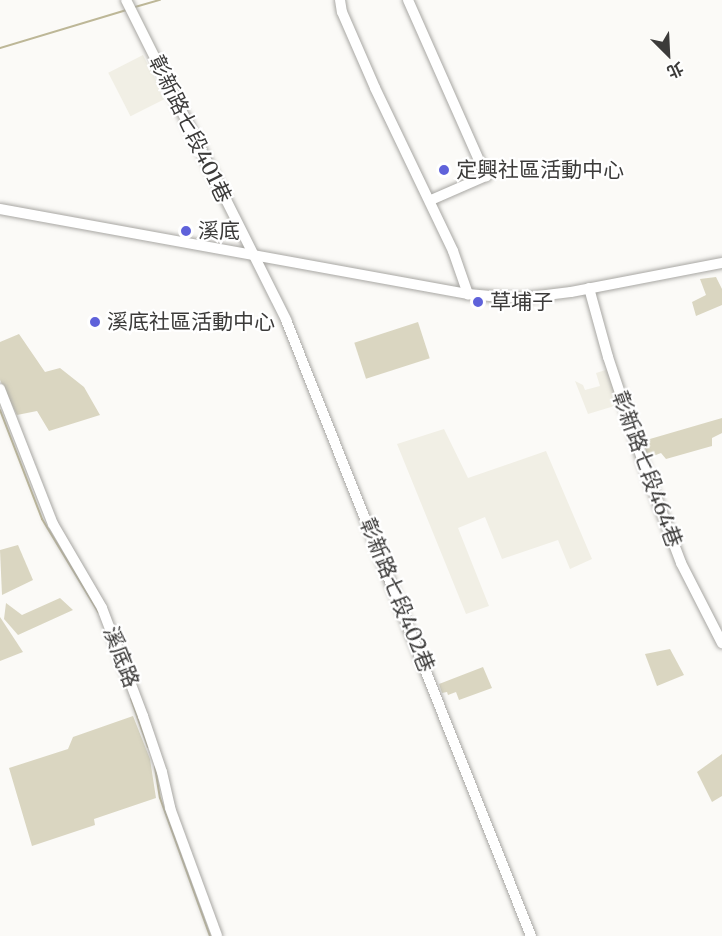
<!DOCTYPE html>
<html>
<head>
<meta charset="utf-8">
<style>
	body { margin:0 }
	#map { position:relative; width:722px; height:936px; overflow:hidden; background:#fbfaf7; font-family:Merriweather,"Noto Sans TC",serif }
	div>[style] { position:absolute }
	.built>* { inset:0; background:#f1efe5; transform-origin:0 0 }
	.green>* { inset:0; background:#dad6c1; transform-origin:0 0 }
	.stream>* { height:2px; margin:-1px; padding:0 1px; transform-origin:1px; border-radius:1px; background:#bdb797 }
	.roads { filter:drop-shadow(0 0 2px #a8a7a3) drop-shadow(0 0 2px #a8a7a3) }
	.minor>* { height:10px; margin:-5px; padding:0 5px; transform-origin:5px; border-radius:5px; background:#fff }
	.dots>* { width:16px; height:16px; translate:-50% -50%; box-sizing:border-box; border:3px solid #fff; border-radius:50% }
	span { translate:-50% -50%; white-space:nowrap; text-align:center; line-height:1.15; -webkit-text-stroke:4.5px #fff; paint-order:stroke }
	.street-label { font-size:21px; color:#3c3b3a }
	.poi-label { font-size:21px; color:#3c3b3a }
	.left { translate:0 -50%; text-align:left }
	.north { position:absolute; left:638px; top:24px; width:60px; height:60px; -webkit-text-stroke:4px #fff; paint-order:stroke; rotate:156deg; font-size:16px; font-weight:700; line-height:24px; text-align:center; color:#3c3b3a }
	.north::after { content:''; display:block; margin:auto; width:21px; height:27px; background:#3c3b3a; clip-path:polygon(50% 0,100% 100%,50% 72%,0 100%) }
</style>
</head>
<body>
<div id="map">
	<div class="built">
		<div style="left:143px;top:55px;width:49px;height:39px;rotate:63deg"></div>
		<div style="clip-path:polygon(609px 369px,621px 404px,588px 414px,575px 381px,583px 385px,585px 390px,600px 386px,596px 373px)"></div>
		<div style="clip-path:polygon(444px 429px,468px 478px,546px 451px,592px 559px,570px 569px,558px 540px,502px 559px,485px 517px,458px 528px,489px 606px,466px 614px,397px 444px)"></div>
	</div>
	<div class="green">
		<div style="clip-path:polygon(716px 277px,722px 289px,722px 305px,696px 316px,692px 302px,706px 295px,700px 279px)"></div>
		<div style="left:418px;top:322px;width:38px;height:67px;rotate:72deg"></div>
		<div style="clip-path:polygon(19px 334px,45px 372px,60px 368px,84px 387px,100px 415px,49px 431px,37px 411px,17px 415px,0 380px,0 342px)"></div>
		<div style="clip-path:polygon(722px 418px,722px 433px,712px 438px,712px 446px,666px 459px,661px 453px,648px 458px,643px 441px)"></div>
		<div style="clip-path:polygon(18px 545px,33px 580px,2px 595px,0 550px)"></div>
		<div style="clip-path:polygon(60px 598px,73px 610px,18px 635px,4px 619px,6px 603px,22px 615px)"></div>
		<div style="clip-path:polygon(0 617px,23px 652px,0 661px)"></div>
		<div style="clip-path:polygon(670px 649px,684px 675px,657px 686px,645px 654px)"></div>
		<div style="clip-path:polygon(483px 667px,492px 688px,459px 700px,456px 692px,448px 695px,447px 692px,442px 693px,439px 684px)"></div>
		<div style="clip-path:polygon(133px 716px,150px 759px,156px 798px,94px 819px,95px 825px,32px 846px,9px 768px,68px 749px,73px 737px)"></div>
		<div style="clip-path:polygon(722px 754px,722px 796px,712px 802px,697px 772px)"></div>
	</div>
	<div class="stream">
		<div style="left:135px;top:7px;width:26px;rotate:-16deg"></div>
		<div style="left:0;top:48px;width:133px;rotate:-16.7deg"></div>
		<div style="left:0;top:410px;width:117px;rotate:68.9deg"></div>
		<div style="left:42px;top:519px;width:109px;rotate:58.9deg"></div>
		<div style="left:131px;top:699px;width:51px;rotate:70.5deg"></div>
		<div style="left:155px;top:767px;width:31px;rotate:81deg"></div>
		<div style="left:160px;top:798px;width:147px;rotate:70.1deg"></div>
	</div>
	<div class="roads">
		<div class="minor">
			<div style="left:126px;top:0;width:358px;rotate:63.4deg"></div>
			<div style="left:286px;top:320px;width:663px;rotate:68.31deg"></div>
			<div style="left:340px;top:0;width:12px;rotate:81deg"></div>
			<div style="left:342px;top:12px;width:83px;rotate:66.5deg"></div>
			<div style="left:375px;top:88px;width:181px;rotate:64.4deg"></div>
			<div style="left:453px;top:251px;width:46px;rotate:70.8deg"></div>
			<div style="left:408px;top:0;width:193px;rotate:66.1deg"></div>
			<div style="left:486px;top:176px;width:60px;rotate:156.4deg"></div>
			<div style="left:0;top:209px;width:476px;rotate:10.3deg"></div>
			<div style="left:468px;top:294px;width:34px;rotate:5deg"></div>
			<div style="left:502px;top:297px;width:20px;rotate:3deg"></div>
			<div style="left:522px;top:298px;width:49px;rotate:-7deg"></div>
			<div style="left:571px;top:292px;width:154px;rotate:-10.9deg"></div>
			<div style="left:589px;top:288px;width:72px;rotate:74.6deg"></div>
			<div style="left:608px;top:357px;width:117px;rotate:71.6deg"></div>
			<div style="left:645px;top:468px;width:102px;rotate:69.2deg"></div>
			<div style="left:681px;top:563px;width:90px;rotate:62.9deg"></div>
			<div style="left:0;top:389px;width:145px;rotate:68.6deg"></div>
			<div style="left:53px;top:524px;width:97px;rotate:59.7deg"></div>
			<div style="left:102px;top:608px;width:116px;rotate:69.2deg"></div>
			<div style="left:143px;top:716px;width:59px;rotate:71.3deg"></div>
			<div style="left:162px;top:772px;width:37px;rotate:77deg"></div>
			<div style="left:170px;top:808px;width:136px;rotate:69.8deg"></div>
		</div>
	</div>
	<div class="dots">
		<div style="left:444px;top:170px;background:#5f62da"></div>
		<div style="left:186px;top:231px;background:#5f62da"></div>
		<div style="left:478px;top:302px;background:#5f62da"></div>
		<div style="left:95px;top:322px;background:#5f62da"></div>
	</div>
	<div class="street-label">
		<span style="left:190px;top:129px;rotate:64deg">彰新路七段401巷</span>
		<span style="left:647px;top:469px;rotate:70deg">彰新路七段464巷</span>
		<span style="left:397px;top:595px;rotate:68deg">彰新路七段402巷</span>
		<span style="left:121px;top:657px;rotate:69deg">溪底路</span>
	</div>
	<div class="poi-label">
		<span class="left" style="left:456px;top:170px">定興社區活動中心</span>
		<span class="left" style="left:198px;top:231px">溪底</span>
		<span class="left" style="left:490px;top:302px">草埔子</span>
		<span class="left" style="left:107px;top:322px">溪底社區活動中心</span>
	</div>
	<div class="north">北</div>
</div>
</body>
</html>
